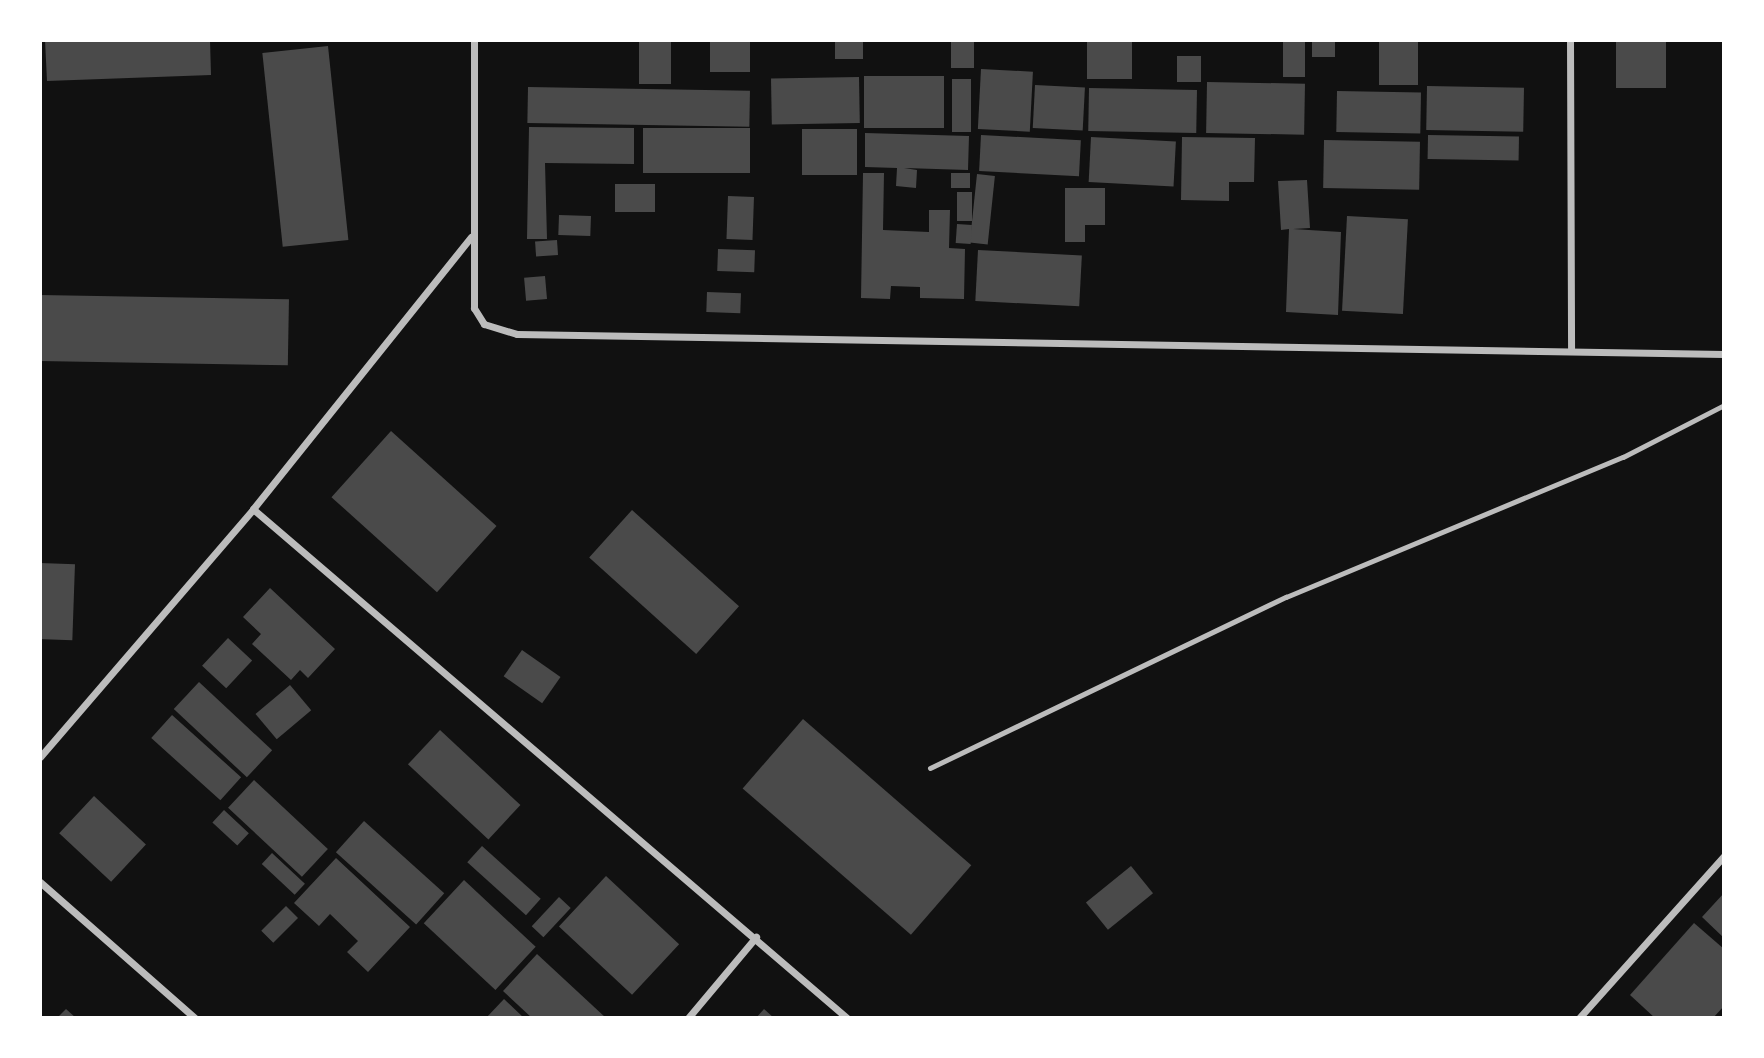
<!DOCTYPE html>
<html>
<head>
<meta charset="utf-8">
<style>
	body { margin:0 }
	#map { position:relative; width:1764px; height:1058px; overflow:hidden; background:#111; font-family:"Exo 2",sans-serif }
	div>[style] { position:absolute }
	.building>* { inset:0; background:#4a4a4a; transform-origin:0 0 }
	.service>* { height:5px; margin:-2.5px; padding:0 2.5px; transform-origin:2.5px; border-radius:2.5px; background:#bcbcbc }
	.minor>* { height:7px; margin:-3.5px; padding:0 3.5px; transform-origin:3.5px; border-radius:3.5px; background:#bcbcbc }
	span { translate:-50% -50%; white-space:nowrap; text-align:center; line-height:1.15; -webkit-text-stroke:7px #fff; paint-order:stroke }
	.frame { position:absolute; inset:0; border:42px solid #fff; pointer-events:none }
</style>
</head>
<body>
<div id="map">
	<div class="building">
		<div style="clip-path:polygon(45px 40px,210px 40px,211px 75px,47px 81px)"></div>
		<div style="left:639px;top:40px;width:32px;height:44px"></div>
		<div style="left:710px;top:40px;width:40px;height:32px"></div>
		<div style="left:835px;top:40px;width:28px;height:19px"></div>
		<div style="left:951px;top:40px;width:23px;height:28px"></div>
		<div style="left:1087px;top:40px;width:45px;height:39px"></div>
		<div style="left:1283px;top:40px;width:22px;height:37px"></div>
		<div style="left:1312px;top:40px;width:23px;height:17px"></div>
		<div style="left:1379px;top:40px;width:39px;height:45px"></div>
		<div style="left:1616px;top:40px;width:50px;height:48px"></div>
		<div style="left:328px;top:46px;width:195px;height:66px;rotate:84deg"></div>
		<div style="left:1177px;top:56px;width:24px;height:26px"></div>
		<div style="left:981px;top:69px;width:52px;height:60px;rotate:3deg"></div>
		<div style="left:864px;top:76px;width:80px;height:52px"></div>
		<div style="left:859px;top:77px;width:46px;height:88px;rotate:89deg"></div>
		<div style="left:952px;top:79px;width:19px;height:53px"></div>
		<div style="left:1207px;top:82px;width:98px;height:51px;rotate:1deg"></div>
		<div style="left:1035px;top:85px;width:50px;height:43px;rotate:3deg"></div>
		<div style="left:1427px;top:86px;width:97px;height:44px;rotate:1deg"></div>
		<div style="left:528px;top:87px;width:222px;height:36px;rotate:1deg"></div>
		<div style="left:1089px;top:88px;width:108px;height:43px;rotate:1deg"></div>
		<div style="left:1337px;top:91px;width:84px;height:41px;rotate:1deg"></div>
		<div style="clip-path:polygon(529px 127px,634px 128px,634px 164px,545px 163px,547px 239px,527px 239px)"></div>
		<div style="left:643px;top:128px;width:107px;height:45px"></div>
		<div style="left:802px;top:129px;width:55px;height:46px"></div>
		<div style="clip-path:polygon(865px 133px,969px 136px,968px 170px,904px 168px,917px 170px,916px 188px,896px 186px,897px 168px,865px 167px)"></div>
		<div style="left:981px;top:135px;width:100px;height:36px;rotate:3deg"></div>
		<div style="left:1428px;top:135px;width:91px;height:24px;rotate:1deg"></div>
		<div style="left:1091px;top:137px;width:85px;height:45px;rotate:3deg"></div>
		<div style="clip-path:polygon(1182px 137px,1255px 138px,1254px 182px,1229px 182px,1229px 201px,1181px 200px)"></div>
		<div style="left:1324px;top:140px;width:96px;height:48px;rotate:1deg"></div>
		<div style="clip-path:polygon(863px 173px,884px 173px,883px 230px,929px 232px,929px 210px,950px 210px,949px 248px,965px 249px,964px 299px,920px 298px,920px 287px,891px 286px,890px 299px,861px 298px)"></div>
		<div style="left:951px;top:173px;width:19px;height:15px"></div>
		<div style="left:977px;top:174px;width:18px;height:69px;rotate:6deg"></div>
		<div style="clip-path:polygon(1307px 180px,1310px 228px,1293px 229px,1341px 232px,1338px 315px,1286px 312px,1289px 229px,1281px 230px,1278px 181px)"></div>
		<div style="left:615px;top:184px;width:40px;height:28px"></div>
		<div style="clip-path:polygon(1065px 188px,1105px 188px,1105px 225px,1085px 225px,1085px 242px,1065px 242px)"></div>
		<div style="left:957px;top:192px;width:15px;height:29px"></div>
		<div style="left:728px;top:196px;width:26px;height:43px;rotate:2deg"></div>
		<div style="left:559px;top:215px;width:32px;height:20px;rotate:2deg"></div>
		<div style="left:1347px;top:216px;width:61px;height:95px;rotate:3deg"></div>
		<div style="left:957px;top:224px;width:15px;height:19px;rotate:4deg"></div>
		<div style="left:557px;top:240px;width:15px;height:22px;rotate:86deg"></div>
		<div style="left:718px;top:249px;width:37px;height:22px;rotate:2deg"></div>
		<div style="left:978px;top:250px;width:104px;height:51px;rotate:3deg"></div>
		<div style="left:545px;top:276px;width:23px;height:21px;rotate:85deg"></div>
		<div style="left:707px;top:292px;width:34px;height:20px;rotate:2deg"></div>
		<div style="left:40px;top:295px;width:249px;height:66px;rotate:1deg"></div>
		<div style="left:391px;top:431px;width:142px;height:89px;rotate:42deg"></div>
		<div style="left:632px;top:510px;width:144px;height:64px;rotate:42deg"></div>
		<div style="left:40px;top:563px;width:35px;height:76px;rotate:2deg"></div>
		<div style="clip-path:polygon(270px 588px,335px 649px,308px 678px,300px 670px,291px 680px,252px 644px,261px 634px,243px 617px)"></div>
		<div style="left:228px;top:638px;width:33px;height:38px;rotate:43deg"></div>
		<div style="left:522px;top:650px;width:47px;height:32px;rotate:35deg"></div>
		<div style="left:199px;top:682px;width:100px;height:37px;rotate:43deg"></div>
		<div style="left:290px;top:685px;width:33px;height:45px;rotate:50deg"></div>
		<div style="left:172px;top:715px;width:93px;height:31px;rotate:42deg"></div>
		<div style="left:803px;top:719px;width:223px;height:92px;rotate:41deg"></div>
		<div style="left:440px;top:730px;width:110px;height:47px;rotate:43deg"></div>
		<div style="left:254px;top:780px;width:101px;height:38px;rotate:43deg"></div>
		<div style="left:94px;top:796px;width:71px;height:51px;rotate:43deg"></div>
		<div style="left:224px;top:810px;width:34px;height:17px;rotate:43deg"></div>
		<div style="left:364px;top:821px;width:108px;height:42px;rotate:42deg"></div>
		<div style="left:482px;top:846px;width:79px;height:22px;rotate:42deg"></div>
		<div style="left:272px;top:853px;width:45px;height:15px;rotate:43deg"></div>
		<div style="clip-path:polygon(336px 858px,410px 927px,368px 972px,347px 952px,358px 941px,330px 914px,319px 926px,294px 903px)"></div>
		<div style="left:1131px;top:866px;width:35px;height:58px;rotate:51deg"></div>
		<div style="left:606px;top:876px;width:100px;height:69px;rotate:43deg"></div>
		<div style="left:464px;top:880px;width:98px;height:59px;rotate:43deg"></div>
		<div style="clip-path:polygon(1724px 893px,1724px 938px,1702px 917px)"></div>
		<div style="left:559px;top:897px;width:16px;height:40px;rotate:43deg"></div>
		<div style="left:286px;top:906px;width:17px;height:35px;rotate:45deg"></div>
		<div style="clip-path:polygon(1694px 923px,1724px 949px,1724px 1006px,1713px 1018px,1655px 1018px,1630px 995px)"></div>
		<div style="clip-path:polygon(537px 954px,606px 1018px,532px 1018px,503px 991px)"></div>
		<div style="clip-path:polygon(504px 999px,524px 1018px,486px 1018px)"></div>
		<div style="clip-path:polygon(66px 1009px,76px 1018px,57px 1018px)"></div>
		<div style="clip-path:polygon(764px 1009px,774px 1018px,756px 1018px)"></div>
	</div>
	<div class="service">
		<div style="left:930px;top:768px;width:395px;rotate:-25.7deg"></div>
		<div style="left:1286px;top:597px;width:365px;rotate:-22.6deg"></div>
		<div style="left:1623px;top:457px;width:114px;rotate:-27.2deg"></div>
	</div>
	<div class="minor">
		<div style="left:474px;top:40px;width:268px;rotate:90deg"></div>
		<div style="left:474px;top:308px;width:19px;rotate:58deg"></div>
		<div style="left:484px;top:324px;width:34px;rotate:17deg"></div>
		<div style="left:517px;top:334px;width:1207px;rotate:0.95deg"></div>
		<div style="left:1570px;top:40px;width:311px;rotate:89.8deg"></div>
		<div style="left:253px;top:509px;width:782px;rotate:40.59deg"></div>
		<div style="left:40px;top:757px;width:327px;rotate:-49.3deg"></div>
		<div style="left:253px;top:509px;width:349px;rotate:-51.3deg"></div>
		<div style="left:40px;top:882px;width:206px;rotate:41.3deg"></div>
		<div style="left:688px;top:1018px;width:106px;rotate:-50deg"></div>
		<div style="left:1579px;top:1018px;width:217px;rotate:-48.2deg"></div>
	</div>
	<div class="frame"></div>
</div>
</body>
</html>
